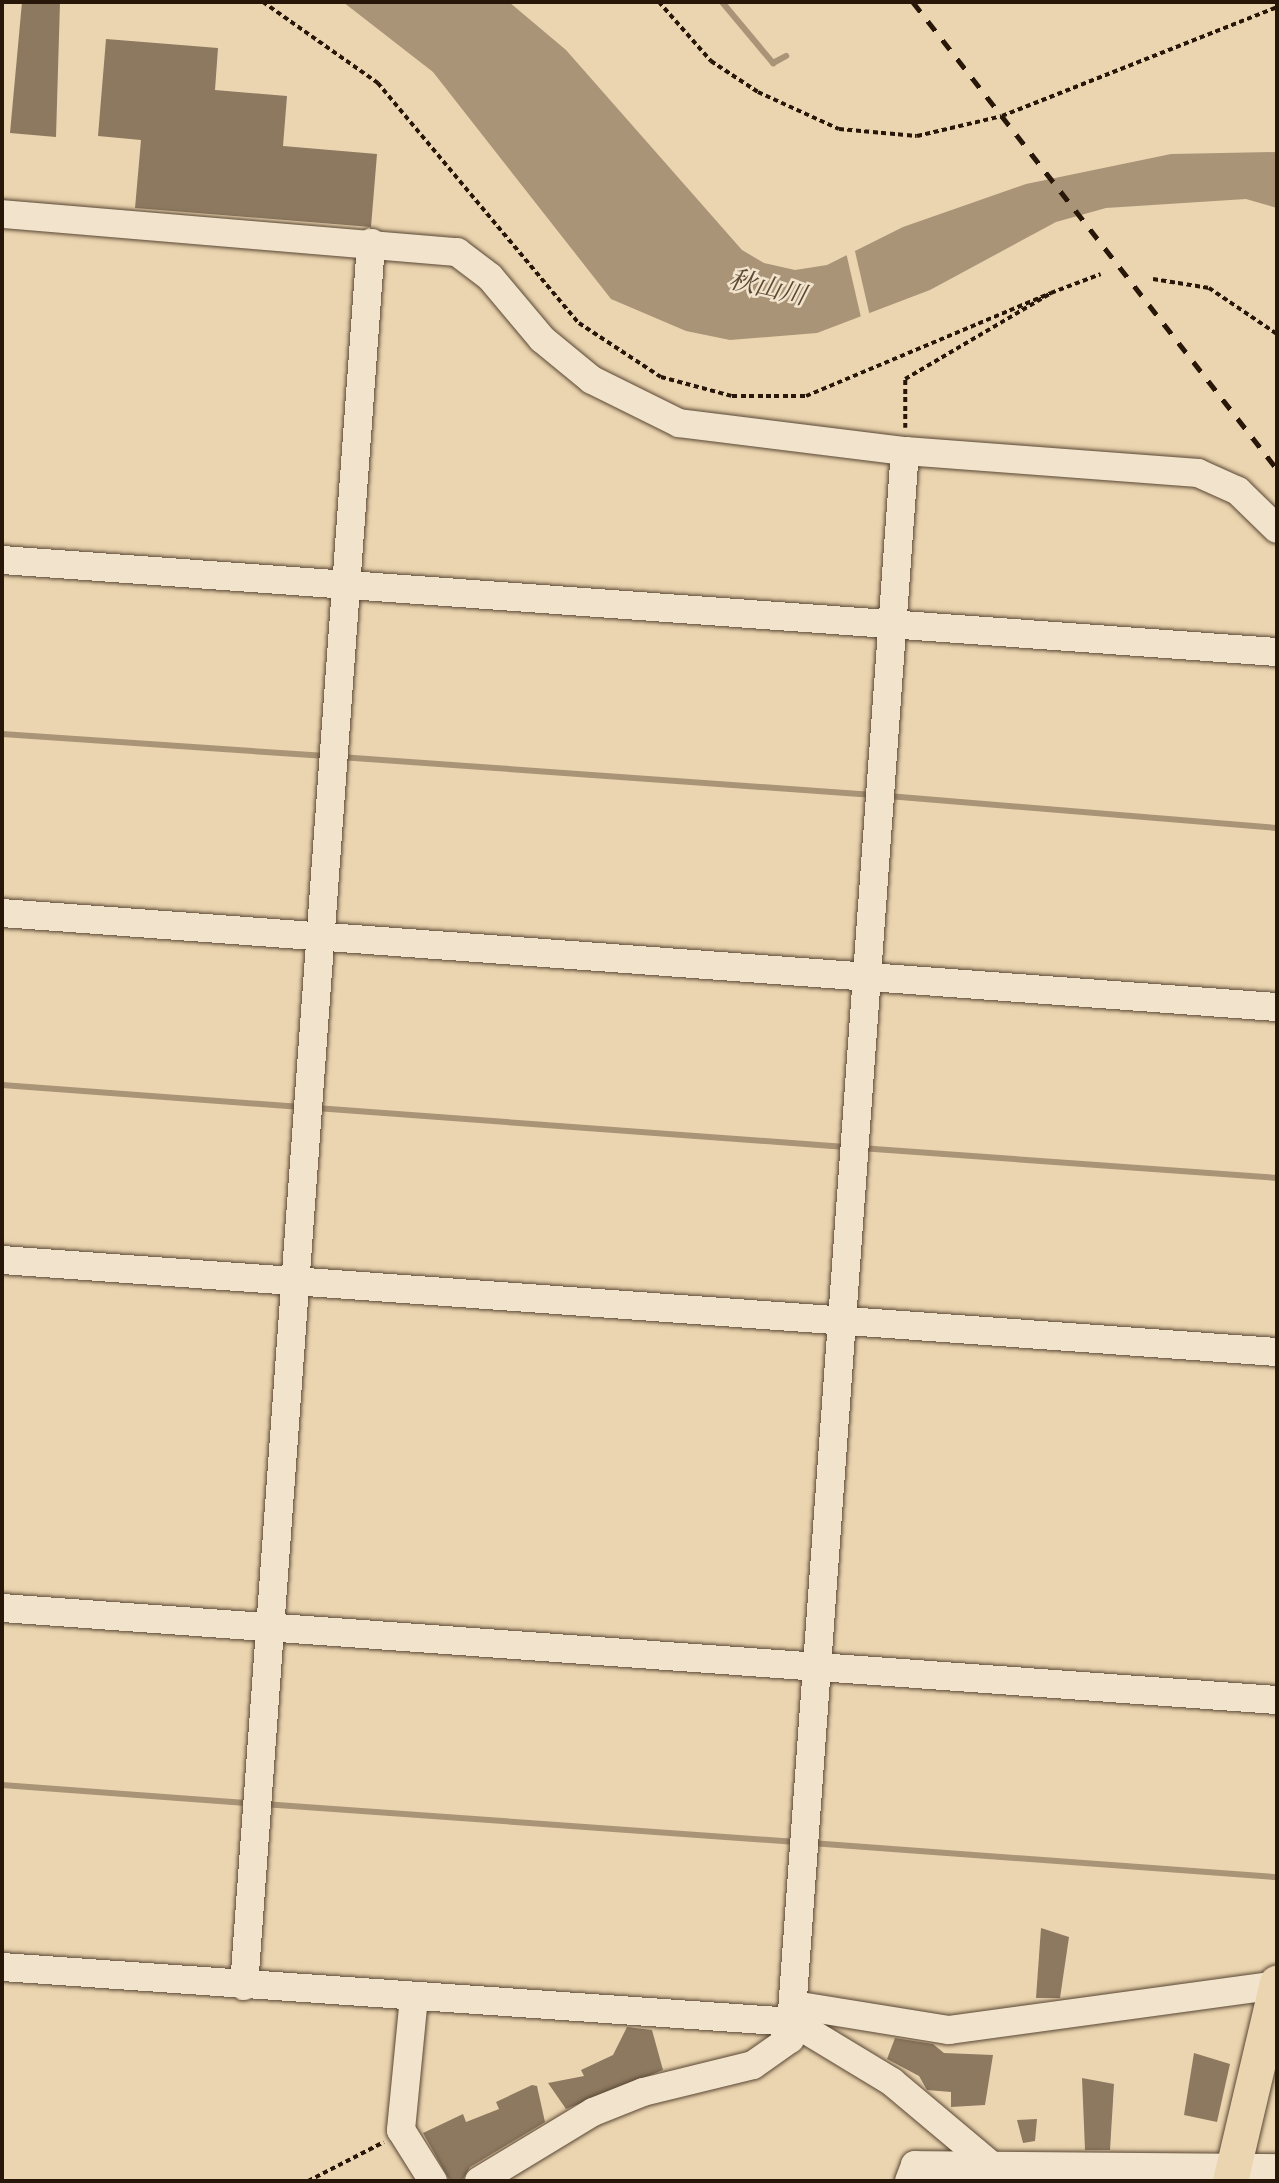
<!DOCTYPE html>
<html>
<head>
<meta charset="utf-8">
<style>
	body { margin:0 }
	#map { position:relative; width:1279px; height:2183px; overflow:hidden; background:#ebd5b0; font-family:"Sorts Mill Goudy","Noto Serif JP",serif }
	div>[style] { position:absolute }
	.water>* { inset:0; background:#a99477 }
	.pier>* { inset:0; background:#ebd5b0; transform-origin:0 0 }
	.stream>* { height:6px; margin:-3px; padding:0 3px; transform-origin:3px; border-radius:3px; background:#a99477 }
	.building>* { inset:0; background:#8d7960 }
	.path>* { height:3.5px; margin-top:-1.75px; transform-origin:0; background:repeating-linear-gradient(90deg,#281609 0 5px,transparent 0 8.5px) }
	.roads { filter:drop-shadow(0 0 2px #594633) drop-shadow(0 0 2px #594633) }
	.minor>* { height:28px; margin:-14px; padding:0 14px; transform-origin:14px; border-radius:14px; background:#f2e4cc }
	.major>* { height:35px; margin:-17.5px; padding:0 17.5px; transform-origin:17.5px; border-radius:17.5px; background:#ebd5b0 }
	.rail>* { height:5px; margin-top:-2.5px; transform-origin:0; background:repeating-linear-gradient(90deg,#281609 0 12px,transparent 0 24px) }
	span { translate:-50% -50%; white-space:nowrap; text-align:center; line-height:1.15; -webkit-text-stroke:5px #f2e4cc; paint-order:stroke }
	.water-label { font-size:26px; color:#5c4835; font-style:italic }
	.frame { position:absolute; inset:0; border:4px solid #281609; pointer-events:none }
</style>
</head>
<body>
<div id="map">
	<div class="water">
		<div style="clip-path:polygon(343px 2px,509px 2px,566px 50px,742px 250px,764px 263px,795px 270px,827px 265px,903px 227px,1026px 184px,1171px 154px,1277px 152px,1277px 208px,1246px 199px,1106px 208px,1056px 222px,930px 290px,817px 333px,730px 340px,686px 331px,611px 299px,433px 72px)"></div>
	</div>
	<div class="pier">
		<div style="left:854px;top:247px;width:72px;height:9px;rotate:77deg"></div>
	</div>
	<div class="stream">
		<div style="left:722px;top:2px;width:80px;rotate:50.1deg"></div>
		<div style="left:773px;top:63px;width:15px;rotate:-28deg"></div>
		<div style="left:2px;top:734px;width:325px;rotate:3.9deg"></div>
		<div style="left:340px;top:757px;width:535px;rotate:4.07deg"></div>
		<div style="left:888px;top:796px;width:390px;rotate:4.7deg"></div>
		<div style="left:2px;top:1085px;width:300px;rotate:4.2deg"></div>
		<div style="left:316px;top:1108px;width:531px;rotate:4.21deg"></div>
		<div style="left:860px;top:1148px;width:418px;rotate:4.1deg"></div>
		<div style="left:2px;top:1785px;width:248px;rotate:4.2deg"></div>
		<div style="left:263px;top:1804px;width:535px;rotate:4.07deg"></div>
		<div style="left:811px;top:1843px;width:467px;rotate:4.2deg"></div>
	</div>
	<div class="building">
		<div style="clip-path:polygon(22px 2px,60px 2px,56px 137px,10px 133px)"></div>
		<div style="clip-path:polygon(106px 39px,218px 48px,215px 90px,287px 96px,283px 146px,377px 154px,371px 227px,135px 208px,141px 140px,98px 136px)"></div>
		<div style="clip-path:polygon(1041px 1928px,1069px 1937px,1060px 1998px,1036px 1998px)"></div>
		<div style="clip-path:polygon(627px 2027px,652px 2030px,663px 2070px,566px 2109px,548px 2083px,584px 2076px,581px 2070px,613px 2055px)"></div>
		<div style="clip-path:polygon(895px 2038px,933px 2044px,944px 2053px,993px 2055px,985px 2105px,951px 2107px,951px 2092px,927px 2090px,919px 2076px,887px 2059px)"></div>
		<div style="clip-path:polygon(1194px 2053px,1230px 2064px,1217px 2122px,1184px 2115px)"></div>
		<div style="clip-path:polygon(1082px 2078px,1114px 2084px,1110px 2150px,1085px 2150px)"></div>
		<div style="clip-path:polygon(532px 2085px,537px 2086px,545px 2122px,470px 2167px,462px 2181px,450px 2181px,423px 2133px,463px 2114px,466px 2122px,499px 2109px,496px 2102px)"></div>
		<div style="clip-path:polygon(1037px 2119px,1035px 2141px,1023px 2143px,1017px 2120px)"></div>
	</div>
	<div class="path">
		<div style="left:263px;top:2px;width:141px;rotate:35.2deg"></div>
		<div style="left:378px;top:83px;width:313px;rotate:50.1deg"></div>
		<div style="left:579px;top:323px;width:98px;rotate:33.4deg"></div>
		<div style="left:661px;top:377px;width:73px;rotate:15deg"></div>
		<div style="left:732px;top:396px;width:74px"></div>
		<div style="left:806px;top:396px;width:266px;rotate:-22.8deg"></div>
		<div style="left:659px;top:2px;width:79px;rotate:48.6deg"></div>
		<div style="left:711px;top:61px;width:56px;rotate:33.4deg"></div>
		<div style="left:758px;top:92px;width:89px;rotate:24.6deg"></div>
		<div style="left:839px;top:129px;width:78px;rotate:5.1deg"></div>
		<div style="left:917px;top:136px;width:87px;rotate:-13.2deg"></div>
		<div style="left:1002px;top:116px;width:296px;rotate:-21.6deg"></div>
		<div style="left:1153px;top:279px;width:57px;rotate:9.1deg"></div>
		<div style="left:1209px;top:288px;width:82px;rotate:34.1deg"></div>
		<div style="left:905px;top:428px;width:49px;rotate:-90deg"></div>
		<div style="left:905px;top:379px;width:169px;rotate:-30.5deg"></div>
		<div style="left:1051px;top:293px;width:53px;rotate:-20.8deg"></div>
		<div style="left:308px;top:2181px;width:85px;rotate:-27.2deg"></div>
	</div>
	<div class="roads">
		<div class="minor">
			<div style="left:2px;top:214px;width:457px;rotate:4.8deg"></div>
			<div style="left:457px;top:252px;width:41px;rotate:37.1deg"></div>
			<div style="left:490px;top:277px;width:81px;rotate:50deg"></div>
			<div style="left:542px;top:339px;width:65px;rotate:39.4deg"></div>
			<div style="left:592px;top:380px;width:97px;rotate:26.3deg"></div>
			<div style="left:679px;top:423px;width:228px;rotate:7.1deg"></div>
			<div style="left:905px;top:451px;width:294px;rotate:4.3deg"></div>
			<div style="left:1198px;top:473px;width:44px;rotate:24.2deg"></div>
			<div style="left:1238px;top:491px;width:54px;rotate:44.3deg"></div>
			<div style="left:2px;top:560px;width:1278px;rotate:4.13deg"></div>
			<div style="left:2px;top:913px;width:1278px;rotate:4.22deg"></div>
			<div style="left:2px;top:1260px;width:1278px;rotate:4.13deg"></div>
			<div style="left:2px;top:1608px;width:1278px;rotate:4.13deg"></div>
			<div style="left:2px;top:1967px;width:793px;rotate:3.98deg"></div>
			<div style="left:793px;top:2022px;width:116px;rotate:31.2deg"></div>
			<div style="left:892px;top:2082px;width:131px;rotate:40deg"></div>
			<div style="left:244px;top:1986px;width:1748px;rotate:-85.83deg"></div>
			<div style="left:414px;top:1997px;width:134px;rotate:95.6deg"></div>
			<div style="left:401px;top:2130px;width:60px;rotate:57.9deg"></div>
			<div style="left:794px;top:2005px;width:157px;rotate:9.2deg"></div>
			<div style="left:949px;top:2030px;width:330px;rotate:-7.8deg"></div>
			<div style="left:479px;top:2181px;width:133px;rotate:-31.2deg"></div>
			<div style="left:593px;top:2112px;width:54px;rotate:-21.8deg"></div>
			<div style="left:643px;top:2092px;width:113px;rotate:-13.8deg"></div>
			<div style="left:753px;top:2065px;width:45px;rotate:-35.1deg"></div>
			<div style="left:790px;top:2039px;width:1592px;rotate:-85.86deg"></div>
			<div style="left:909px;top:2181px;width:17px;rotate:-69deg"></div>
			<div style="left:915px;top:2165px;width:362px;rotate:0.5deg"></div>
		</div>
		<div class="major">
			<div style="left:1230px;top:2181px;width:204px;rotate:-76.7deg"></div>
		</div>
	</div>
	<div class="rail">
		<div style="left:913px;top:2px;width:592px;rotate:52.07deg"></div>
	</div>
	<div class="water-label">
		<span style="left:767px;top:290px;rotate:13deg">秋山川</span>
	</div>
	<div class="frame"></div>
</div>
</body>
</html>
